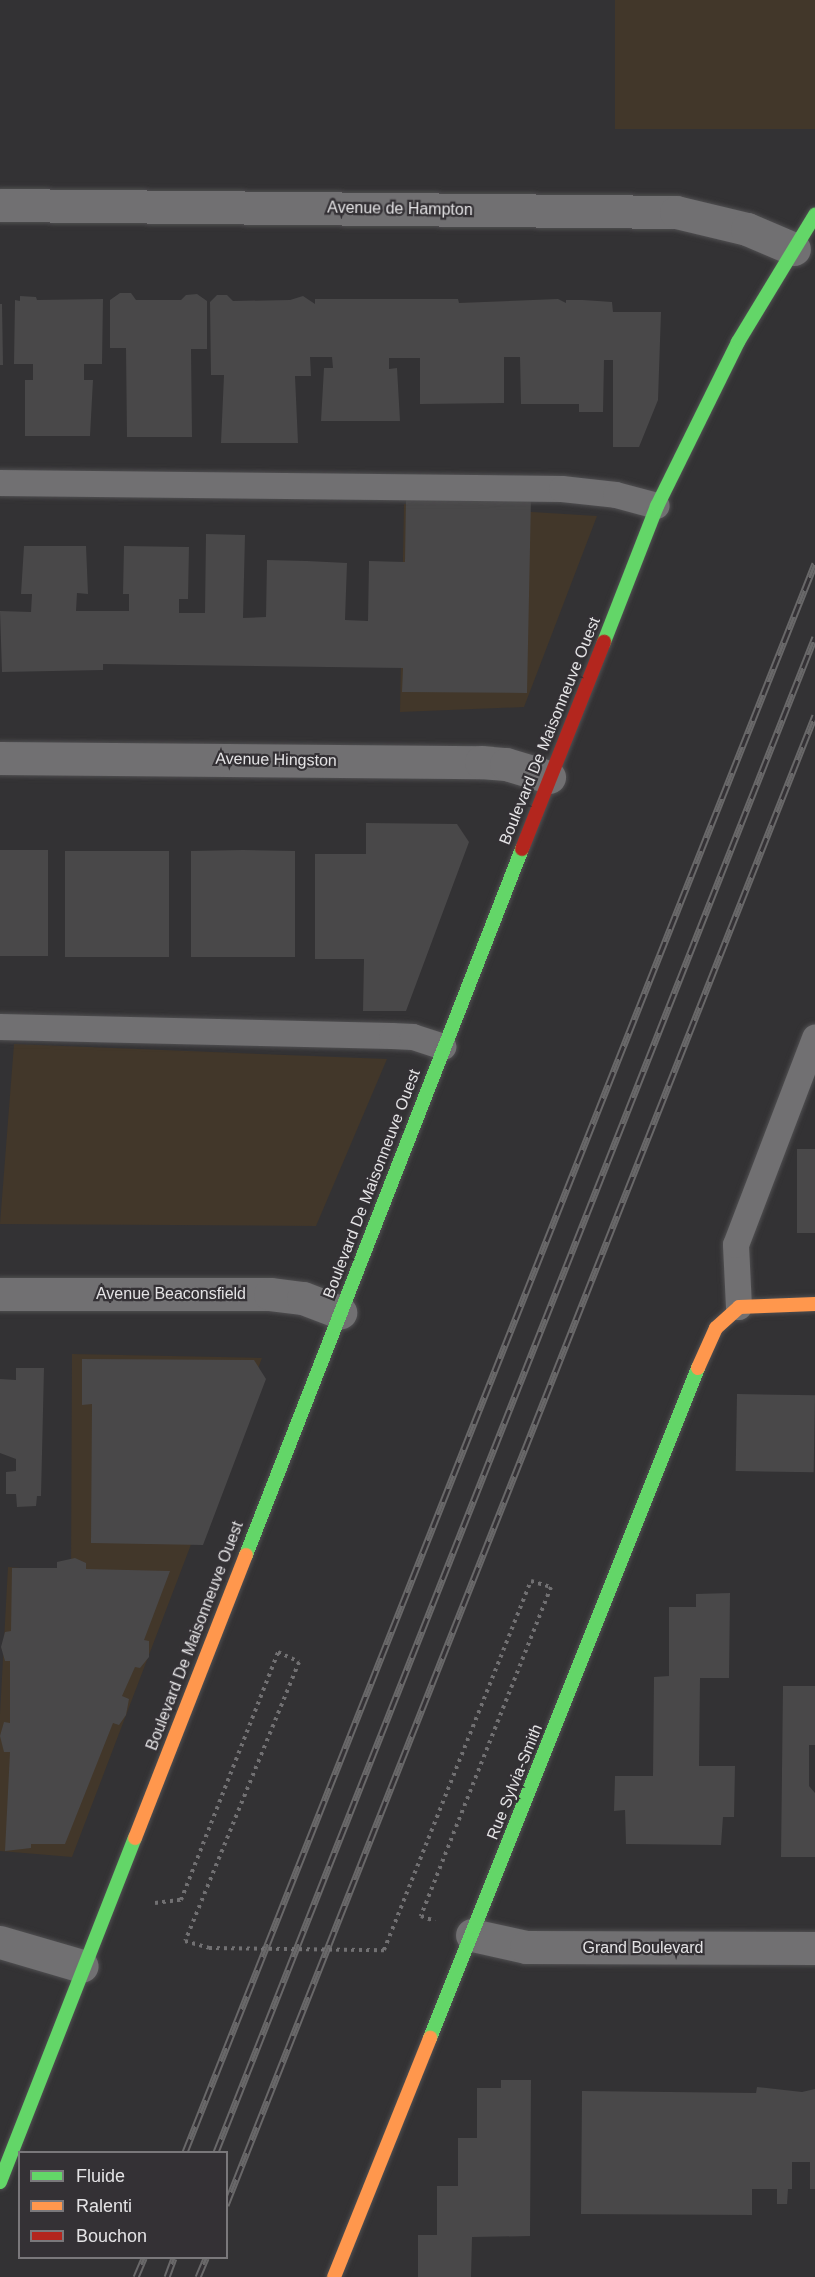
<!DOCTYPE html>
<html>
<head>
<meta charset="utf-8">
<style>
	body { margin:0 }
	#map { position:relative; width:815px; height:2277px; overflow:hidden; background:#333234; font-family:Arial,sans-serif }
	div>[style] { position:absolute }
	.commercial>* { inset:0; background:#42372a; transform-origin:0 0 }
	.building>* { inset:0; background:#494849; transform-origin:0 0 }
	.path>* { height:4px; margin-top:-2px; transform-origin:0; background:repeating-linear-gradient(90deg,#717072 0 3px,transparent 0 7.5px) }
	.roads { filter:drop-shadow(0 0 2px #504f51) drop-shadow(0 0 2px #504f51) }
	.lane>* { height:26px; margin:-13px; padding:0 13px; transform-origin:13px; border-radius:13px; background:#717072 }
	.street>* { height:33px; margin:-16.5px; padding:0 16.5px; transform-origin:16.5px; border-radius:16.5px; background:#717072 }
	.fast>* { height:14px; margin:-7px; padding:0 7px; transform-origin:7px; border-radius:7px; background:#63d668 }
	.slow>* { height:14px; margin:-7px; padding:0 7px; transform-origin:7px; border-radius:7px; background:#ff974d }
	.jam>* { height:14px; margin:-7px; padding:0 7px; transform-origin:7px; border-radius:7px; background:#b3261e }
	.rail>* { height:7px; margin-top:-3.5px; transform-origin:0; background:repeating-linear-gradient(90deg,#343135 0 14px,#696869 0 28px); box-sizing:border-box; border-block:2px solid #696869 }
	.path-bridge>* { height:4px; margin-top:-2px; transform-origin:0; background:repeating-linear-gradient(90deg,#717072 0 3px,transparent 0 7.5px) }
	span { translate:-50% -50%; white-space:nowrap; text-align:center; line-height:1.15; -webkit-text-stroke:4.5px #343135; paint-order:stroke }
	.street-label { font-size:16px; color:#e4e3e5 }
	.legend { position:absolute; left:18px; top:2151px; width:210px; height:108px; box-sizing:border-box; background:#343135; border:2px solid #7a787b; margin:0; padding:8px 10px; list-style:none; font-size:18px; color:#e4e3e5 }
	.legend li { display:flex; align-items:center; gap:12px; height:30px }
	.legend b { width:30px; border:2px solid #7a787b }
</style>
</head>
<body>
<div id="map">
	<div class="commercial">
		<div style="left:615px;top:0;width:200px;height:129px"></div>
		<div style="clip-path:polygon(404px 504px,597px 516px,524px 707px,400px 712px)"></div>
		<div style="clip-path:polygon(14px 1044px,387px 1059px,316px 1226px,0 1224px)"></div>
		<div style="clip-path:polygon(72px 1354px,262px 1358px,72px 1857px,0 1851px,0 1714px,8px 1567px,71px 1572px)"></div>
	</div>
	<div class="building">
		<div style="clip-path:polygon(120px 293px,131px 293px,136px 300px,181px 300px,186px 295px,197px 294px,207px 301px,207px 349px,191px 349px,192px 437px,127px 437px,126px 348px,110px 348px,110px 300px)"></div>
		<div style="clip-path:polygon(217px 295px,227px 295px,233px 301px,290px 300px,303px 296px,315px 304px,315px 299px,458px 299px,459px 303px,558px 299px,566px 303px,566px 300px,583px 300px,612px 302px,613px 312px,661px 312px,658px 400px,639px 447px,613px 447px,613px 360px,604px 360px,603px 412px,579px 412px,579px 404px,521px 404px,520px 357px,504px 357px,504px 403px,420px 404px,420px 358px,389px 358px,389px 369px,397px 368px,400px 421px,321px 421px,324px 368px,333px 368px,332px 357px,310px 357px,311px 376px,295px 376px,298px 443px,221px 443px,224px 375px,211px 375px,210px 302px)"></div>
		<div style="clip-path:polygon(20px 296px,36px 297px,37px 300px,103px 299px,102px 364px,84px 364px,84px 380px,93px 380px,90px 436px,25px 436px,25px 380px,33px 380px,33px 364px,14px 364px,15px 300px,20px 301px)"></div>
		<div style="clip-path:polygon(0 304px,2px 304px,3px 365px,0 365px)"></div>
		<div style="clip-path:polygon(406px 496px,531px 498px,527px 693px,402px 692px,403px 668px,103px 664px,103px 670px,2px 672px,0 611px,31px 612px,32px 594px,21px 594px,24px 546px,86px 546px,88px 594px,77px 593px,76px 611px,129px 611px,129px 594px,123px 594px,124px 546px,189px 547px,188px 599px,179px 599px,179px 613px,205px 613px,206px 534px,245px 535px,243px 618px,266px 617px,267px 560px,307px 561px,347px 563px,345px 620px,368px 621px,369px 561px,405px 562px)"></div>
		<div style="clip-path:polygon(366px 823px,457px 824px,469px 842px,406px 1011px,363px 1011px,364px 959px,315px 959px,315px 854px,366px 854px)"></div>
		<div style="left:0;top:850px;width:48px;height:106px"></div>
		<div style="clip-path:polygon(243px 850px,295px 851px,295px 957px,191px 957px,191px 851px)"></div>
		<div style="left:65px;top:851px;width:104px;height:106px"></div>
		<div style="left:797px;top:1149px;width:18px;height:84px"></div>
		<div style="clip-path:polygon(82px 1359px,254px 1360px,266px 1379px,203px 1545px,91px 1543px,92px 1404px,82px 1405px)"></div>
		<div style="clip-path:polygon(16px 1368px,44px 1368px,41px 1496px,37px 1496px,36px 1506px,17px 1507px,16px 1494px,6px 1494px,6px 1472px,16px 1471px,16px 1459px,0 1453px,0 1379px,16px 1380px)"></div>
		<div style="left:737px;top:1394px;width:78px;height:77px;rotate:1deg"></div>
		<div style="clip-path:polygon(75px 1558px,86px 1563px,86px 1569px,170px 1571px,144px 1640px,149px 1641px,149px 1657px,140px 1668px,135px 1667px,122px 1696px,129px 1699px,126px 1715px,119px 1725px,113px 1723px,65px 1844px,31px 1844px,31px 1848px,5px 1851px,10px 1752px,4px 1752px,0 1736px,4px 1722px,10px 1723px,10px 1661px,5px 1661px,1px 1647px,5px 1632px,11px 1631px,12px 1568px,57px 1568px,57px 1562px)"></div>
		<div style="clip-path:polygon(730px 1593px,729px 1678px,700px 1678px,699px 1766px,735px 1766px,734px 1817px,723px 1817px,721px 1845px,626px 1844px,625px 1810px,614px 1811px,615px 1776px,653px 1776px,654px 1677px,669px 1676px,669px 1607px,696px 1607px,696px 1594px)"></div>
		<div style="clip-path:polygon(783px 1686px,815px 1686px,815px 1745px,809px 1745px,809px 1786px,815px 1793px,815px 1857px,781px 1857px)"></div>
		<div style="clip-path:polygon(501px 2080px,531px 2080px,530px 2236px,472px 2237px,471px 2277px,418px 2277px,418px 2235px,437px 2235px,437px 2186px,458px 2186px,458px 2138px,477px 2138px,477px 2088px,501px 2088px)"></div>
		<div style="clip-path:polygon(757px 2087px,802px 2092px,815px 2089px,815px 2189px,810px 2189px,810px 2162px,792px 2162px,792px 2189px,788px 2189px,787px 2204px,777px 2204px,777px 2189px,752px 2189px,752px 2215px,581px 2214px,582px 2091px,756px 2093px)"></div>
	</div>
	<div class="path">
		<div style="left:155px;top:1903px;width:26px;rotate:-7deg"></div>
		<div style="left:181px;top:1900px;width:266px;rotate:-68.6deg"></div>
		<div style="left:278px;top:1652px;width:23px;rotate:25deg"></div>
		<div style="left:299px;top:1662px;width:301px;rotate:112.2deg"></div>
		<div style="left:185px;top:1941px;width:25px;rotate:16deg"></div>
		<div style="left:384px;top:1950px;width:397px;rotate:-68.3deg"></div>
		<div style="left:531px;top:1581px;width:21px;rotate:17deg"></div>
		<div style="left:551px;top:1587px;width:354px;rotate:111.6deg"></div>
		<div style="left:421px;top:1916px;width:15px;rotate:20deg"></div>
	</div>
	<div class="roads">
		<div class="lane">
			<div style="left:0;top:483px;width:562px;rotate:0.61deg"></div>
			<div style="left:562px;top:489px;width:54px;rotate:6.3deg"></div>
			<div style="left:616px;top:495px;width:42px;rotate:15deg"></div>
			<div style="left:0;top:1027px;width:392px;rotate:1.3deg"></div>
			<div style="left:392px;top:1036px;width:21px;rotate:3deg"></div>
			<div style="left:413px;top:1037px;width:32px;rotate:18deg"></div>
			<div style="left:739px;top:1307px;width:62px;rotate:-92.8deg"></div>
			<div style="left:736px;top:1245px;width:222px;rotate:-69.1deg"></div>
		</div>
		<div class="street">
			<div style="left:0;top:205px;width:676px;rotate:0.59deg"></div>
			<div style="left:676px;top:212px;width:73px;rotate:13.5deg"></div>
			<div style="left:747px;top:229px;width:51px;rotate:23.1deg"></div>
			<div style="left:0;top:758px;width:481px;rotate:0.5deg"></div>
			<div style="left:481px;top:762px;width:25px;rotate:5deg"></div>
			<div style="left:506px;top:764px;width:45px;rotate:16.8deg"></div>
			<div style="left:0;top:1294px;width:270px"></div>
			<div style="left:270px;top:1294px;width:33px;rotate:7deg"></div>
			<div style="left:303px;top:1298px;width:40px;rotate:21deg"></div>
			<div style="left:472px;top:1935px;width:55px;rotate:12.5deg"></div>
			<div style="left:526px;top:1947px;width:289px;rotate:0.2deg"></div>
			<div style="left:0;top:1942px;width:85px;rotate:16.3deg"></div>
		</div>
		<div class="fast">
			<div style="left:604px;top:642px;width:146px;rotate:-68.7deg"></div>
			<div style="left:657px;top:506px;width:183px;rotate:-63.7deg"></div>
			<div style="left:738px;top:342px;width:149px;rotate:-58.8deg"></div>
			<div style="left:246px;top:1555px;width:758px;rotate:-68.65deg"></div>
			<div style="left:430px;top:2038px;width:722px;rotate:-68.2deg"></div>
			<div style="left:0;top:2182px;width:370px;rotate:-68.6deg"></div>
		</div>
		<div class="slow">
			<div style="left:698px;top:1368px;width:44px;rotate:-65.8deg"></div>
			<div style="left:716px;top:1328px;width:31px;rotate:-42deg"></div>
			<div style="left:739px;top:1307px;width:76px;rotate:-2.3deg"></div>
			<div style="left:135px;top:1838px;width:304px;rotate:-68.6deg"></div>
			<div style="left:334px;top:2277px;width:258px;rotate:-68.1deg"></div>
		</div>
		<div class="jam">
			<div style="left:522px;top:849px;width:223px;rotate:-68.4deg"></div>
		</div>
	</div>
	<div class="rail">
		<div style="left:185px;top:2152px;width:1709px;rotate:-68.37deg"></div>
		<div style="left:216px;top:2152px;width:1629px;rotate:-68.43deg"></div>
		<div style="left:226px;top:2205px;width:1602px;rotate:-68.43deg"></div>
		<div style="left:136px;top:2277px;width:21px;rotate:-67deg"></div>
		<div style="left:167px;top:2277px;width:20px;rotate:-70deg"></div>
		<div style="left:198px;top:2277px;width:21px;rotate:-67deg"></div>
	</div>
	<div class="path-bridge">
		<div style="left:209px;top:1948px;width:175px;rotate:0.7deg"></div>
	</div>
	<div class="street-label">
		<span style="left:400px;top:209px;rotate:1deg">Avenue de Hampton</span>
		<span style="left:550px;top:731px;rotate:-68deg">Boulevard De Maisonneuve Ouest</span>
		<span style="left:276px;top:760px;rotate:1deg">Avenue Hingston</span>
		<span style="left:372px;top:1184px;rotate:-69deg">Boulevard De Maisonneuve Ouest</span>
		<span style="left:171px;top:1294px">Avenue Beaconsfield</span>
		<span style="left:195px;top:1636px;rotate:-69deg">Boulevard De Maisonneuve Ouest</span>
		<span style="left:515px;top:1782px;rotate:-68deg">Rue Sylvia-Smith</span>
		<span style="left:643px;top:1948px">Grand Boulevard</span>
	</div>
	<ul class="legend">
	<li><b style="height:8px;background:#63d668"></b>Fluide</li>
	<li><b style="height:8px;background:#ff974d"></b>Ralenti</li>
	<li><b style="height:8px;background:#b3261e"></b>Bouchon</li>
	</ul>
</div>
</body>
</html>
